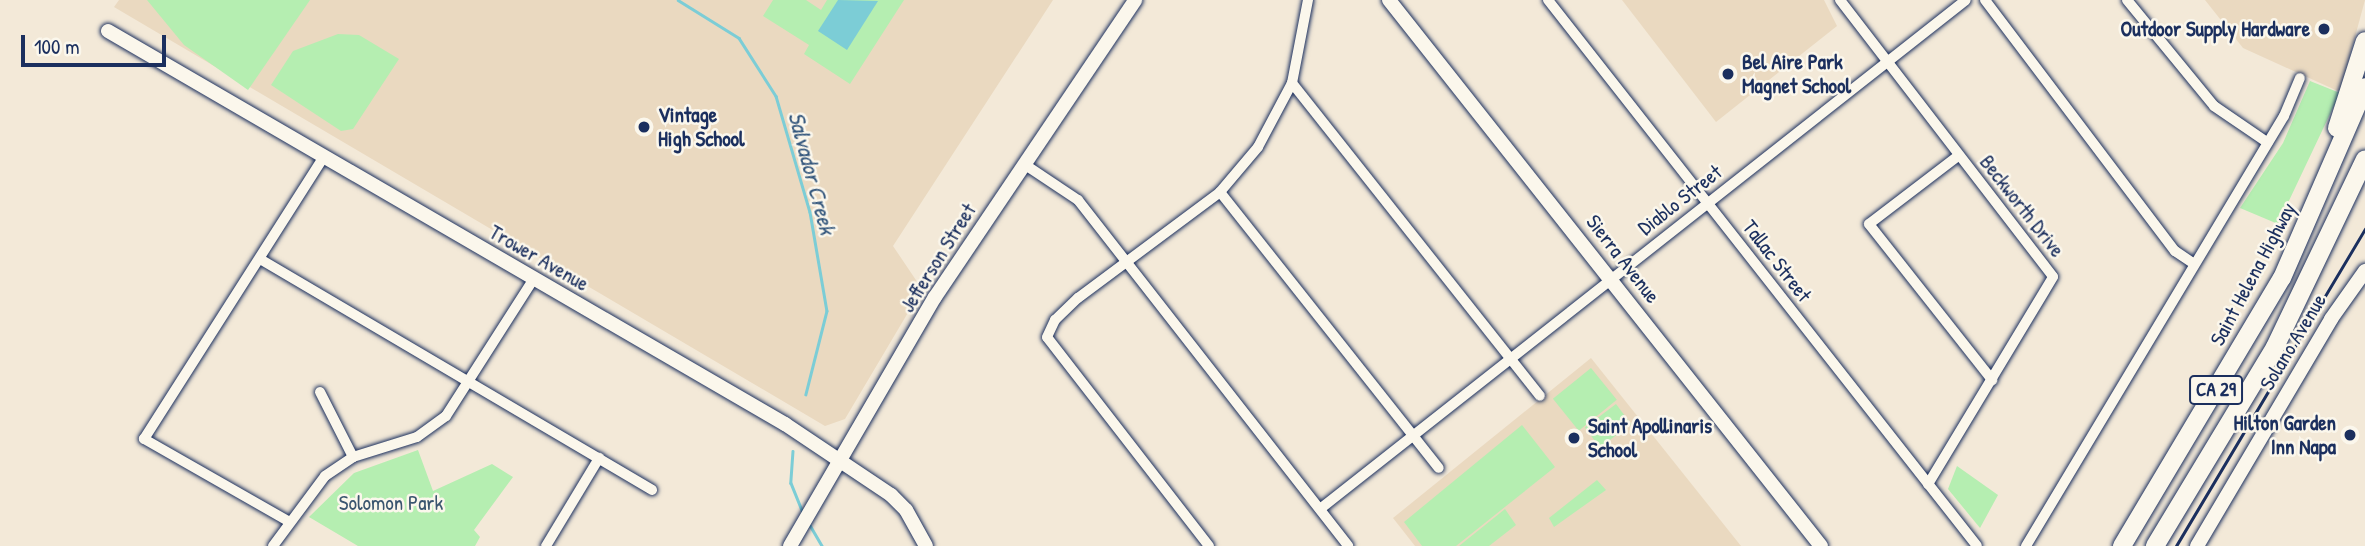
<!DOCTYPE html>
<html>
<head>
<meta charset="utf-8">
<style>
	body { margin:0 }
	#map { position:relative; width:2365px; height:546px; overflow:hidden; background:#f3e9d8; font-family:"Patrick Hand",sans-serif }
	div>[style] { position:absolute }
	.built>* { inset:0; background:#ead9c0 }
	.green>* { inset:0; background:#b5eeb1; transform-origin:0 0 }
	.water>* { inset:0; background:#7ccdd6 }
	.stream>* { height:2.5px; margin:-1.25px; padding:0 1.25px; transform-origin:1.25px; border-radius:1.25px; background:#7ccdd6 }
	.roads { filter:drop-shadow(0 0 2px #1b2f5e) drop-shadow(0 0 2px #1b2f5e) }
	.street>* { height:10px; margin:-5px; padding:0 5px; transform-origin:5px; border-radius:5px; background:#fbf7ec }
	.secondary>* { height:14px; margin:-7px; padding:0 7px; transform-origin:7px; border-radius:7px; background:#fbf7ec }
	.highway>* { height:18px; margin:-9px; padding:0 9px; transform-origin:9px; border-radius:9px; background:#fbf7ec }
	.rail>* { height:2.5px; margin:-1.25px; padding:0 1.25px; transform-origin:1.25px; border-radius:1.25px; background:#1b2f5e }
	.dots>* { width:19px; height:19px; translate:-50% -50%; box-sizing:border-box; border:4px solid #fbf7ec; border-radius:50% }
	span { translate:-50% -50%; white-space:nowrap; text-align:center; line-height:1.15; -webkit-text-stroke:5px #fbf7ec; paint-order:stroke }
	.shield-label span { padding:2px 5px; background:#fbf7ec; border:2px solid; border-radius:5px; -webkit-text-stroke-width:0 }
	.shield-label { font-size:19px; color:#1b2f5e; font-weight:700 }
	.poi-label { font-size:21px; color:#1b2f5e; font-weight:700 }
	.right { translate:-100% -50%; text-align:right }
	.left { translate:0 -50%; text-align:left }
	.street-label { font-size:21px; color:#1b2f5e }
	.park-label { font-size:21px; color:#3a556f }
	.water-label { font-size:23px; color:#33567c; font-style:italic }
	.scale { position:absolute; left:21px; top:35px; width:145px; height:32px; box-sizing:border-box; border:4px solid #1b2f5e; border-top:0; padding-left:9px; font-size:21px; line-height:24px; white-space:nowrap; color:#1b2f5e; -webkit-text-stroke:5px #fbf7ec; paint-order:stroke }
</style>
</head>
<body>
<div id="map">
	<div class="built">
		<div style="clip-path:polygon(119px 0,1053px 0,893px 246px,922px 289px,845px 419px,825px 426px,114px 7px)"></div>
		<div style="clip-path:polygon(1622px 0,1824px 0,1837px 26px,1716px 122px)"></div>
		<div style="clip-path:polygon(2205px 0,2365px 0,2340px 92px,2243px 48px)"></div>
		<div style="clip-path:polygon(1591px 358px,1741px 546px,1415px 546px,1393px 518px)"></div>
	</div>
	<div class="green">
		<div style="clip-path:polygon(147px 0,310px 0,248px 90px,184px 45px)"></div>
		<div style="clip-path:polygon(773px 0,806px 0,821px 10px,827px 0,904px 0,850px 84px,804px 54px,809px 45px,763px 16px)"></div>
		<div style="clip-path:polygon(338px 34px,359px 35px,399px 59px,353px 129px,341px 131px,271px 85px,293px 51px)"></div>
		<div style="clip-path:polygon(2310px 81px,2340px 93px,2278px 224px,2240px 208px,2283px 143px)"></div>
		<div style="left:1591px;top:368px;width:41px;height:49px;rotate:51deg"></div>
		<div style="left:1616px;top:404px;width:25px;height:39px;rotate:53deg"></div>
		<div style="clip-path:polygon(1522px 425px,1555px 467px,1456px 546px,1422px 546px,1404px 522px)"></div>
		<div style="clip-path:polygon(418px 450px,433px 491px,492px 464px,513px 477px,474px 530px,480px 537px,475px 546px,358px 546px,309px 517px,354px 473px)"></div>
		<div style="clip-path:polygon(1957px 466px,1998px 495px,1980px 528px,1948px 489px)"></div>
		<div style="clip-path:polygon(1597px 480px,1606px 490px,1554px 527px,1549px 518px)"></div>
		<div style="clip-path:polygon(1505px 509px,1516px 525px,1489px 546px,1459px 546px)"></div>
	</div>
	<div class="water">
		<div style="clip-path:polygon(838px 0,878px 1px,847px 50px,818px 31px)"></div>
	</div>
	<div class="stream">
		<div style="left:678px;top:0;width:72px;rotate:31.9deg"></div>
		<div style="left:739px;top:38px;width:69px;rotate:57.5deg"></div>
		<div style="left:776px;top:96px;width:121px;rotate:73.7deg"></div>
		<div style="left:810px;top:212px;width:100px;rotate:80.3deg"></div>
		<div style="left:827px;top:311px;width:86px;rotate:104.2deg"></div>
		<div style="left:793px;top:451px;width:32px;rotate:94deg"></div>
		<div style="left:791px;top:483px;width:32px;rotate:68deg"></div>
		<div style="left:810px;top:525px;width:24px;rotate:60deg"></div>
	</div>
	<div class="roads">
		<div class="street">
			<div style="left:1548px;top:0;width:694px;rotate:51.84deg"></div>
			<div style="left:1840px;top:0;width:349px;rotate:52.4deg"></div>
			<div style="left:2053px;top:277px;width:242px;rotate:121.1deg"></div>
			<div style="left:1985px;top:0;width:315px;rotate:52.9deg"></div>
			<div style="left:2175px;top:251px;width:23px;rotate:34deg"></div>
			<div style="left:2127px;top:0;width:137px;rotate:50.6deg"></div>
			<div style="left:2214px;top:106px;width:65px;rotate:34.4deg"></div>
			<div style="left:1292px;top:83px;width:399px;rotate:51.6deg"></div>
			<div style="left:1958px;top:156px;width:112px;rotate:142.6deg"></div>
			<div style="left:1869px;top:224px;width:199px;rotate:51.7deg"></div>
			<div style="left:1024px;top:164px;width:65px;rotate:33.7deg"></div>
			<div style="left:1078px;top:200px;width:439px;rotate:52deg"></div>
			<div style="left:1220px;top:192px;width:352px;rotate:51.6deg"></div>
			<div style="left:260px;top:259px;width:455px;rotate:30.5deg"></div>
			<div style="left:320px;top:392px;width:73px;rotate:63.1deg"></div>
			<div style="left:1320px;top:509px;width:822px;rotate:-38.24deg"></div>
			<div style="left:288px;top:521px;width:166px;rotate:-150.3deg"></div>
			<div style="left:144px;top:439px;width:335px;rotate:-57.5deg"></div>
			<div style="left:273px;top:546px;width:87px;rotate:-53.4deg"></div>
			<div style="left:325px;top:476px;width:34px;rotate:-34deg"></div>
			<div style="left:353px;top:457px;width:67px;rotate:-17.4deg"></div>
			<div style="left:417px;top:437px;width:36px;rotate:-36deg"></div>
			<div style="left:446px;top:416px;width:161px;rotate:-57.4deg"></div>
			<div style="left:546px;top:546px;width:103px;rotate:-58.9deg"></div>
			<div style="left:1209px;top:546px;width:264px;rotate:-127.8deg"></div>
			<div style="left:1047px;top:337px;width:19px;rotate:-65deg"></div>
			<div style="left:1055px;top:320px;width:32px;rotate:-44deg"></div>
			<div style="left:1078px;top:298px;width:177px;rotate:-36.7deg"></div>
			<div style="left:1220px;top:192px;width:59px;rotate:-49.8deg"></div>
			<div style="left:1258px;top:147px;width:72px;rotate:-62deg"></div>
			<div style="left:1292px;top:83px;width:85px;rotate:-79.1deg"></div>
			<div style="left:2026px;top:546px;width:501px;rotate:-59.04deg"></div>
			<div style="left:2284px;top:116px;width:41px;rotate:-67.2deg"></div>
		</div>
		<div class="secondary">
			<div style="left:1389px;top:0;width:696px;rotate:51.65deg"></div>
			<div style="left:108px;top:31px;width:783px;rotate:30.14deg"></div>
			<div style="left:785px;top:424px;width:128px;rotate:33.8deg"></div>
			<div style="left:891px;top:495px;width:21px;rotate:45deg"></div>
			<div style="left:906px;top:510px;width:41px;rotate:60.9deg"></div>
			<div style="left:790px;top:546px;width:288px;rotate:-59.8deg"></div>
			<div style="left:935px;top:297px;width:358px;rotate:-56deg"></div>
			<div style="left:2197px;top:546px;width:264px;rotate:-59.4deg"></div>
			<div style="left:2331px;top:319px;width:59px;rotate:-54.7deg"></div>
		</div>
		<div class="highway">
			<div style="left:2337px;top:128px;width:91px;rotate:-72.2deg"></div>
			<div style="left:2122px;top:546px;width:312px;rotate:-59.2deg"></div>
			<div style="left:2282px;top:278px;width:208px;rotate:-66.5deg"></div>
			<div style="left:2155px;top:546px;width:232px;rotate:-58.9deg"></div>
			<div style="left:2275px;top:347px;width:208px;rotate:-64.4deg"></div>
		</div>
	</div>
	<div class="rail">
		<div style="left:2176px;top:546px;width:369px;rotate:-59.2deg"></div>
	</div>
	<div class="dots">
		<div style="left:2324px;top:29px;background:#1b2f5e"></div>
		<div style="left:1728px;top:74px;background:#1b2f5e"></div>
		<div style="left:644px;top:127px;background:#1b2f5e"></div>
		<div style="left:2350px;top:435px;background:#1b2f5e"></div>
		<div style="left:1574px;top:438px;background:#1b2f5e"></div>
	</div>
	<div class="shield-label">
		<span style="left:2216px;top:390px">CA 29</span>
	</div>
	<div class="poi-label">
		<span class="right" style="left:2310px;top:29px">Outdoor Supply Hardware</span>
		<span class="left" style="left:1742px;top:74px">Bel Aire Park<br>Magnet School</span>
		<span class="left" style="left:658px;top:127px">Vintage<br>High School</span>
		<span class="right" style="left:2336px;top:435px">Hilton Garden<br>Inn Napa</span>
		<span class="left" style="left:1588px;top:438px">Saint Apollinaris<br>School</span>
	</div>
	<div class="street-label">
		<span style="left:1680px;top:200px;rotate:-38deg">Diablo Street</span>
		<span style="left:2022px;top:206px;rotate:52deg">Beckworth Drive</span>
		<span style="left:539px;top:258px;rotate:30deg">Trower Avenue</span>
		<span style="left:938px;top:258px;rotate:-58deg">Jefferson Street</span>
		<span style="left:1623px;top:259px;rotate:52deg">Sierra Avenue</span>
		<span style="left:1777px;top:261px;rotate:52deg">Tallac Street</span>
		<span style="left:2253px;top:274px;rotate:-62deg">Saint Helena Highway</span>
		<span style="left:2293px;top:342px;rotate:-59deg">Solano Avenue</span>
	</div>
	<div class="park-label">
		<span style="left:391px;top:503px">Solomon Park</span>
	</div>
	<div class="water-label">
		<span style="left:812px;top:173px;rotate:75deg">Salvador Creek</span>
	</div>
	<div class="scale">100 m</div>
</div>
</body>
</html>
